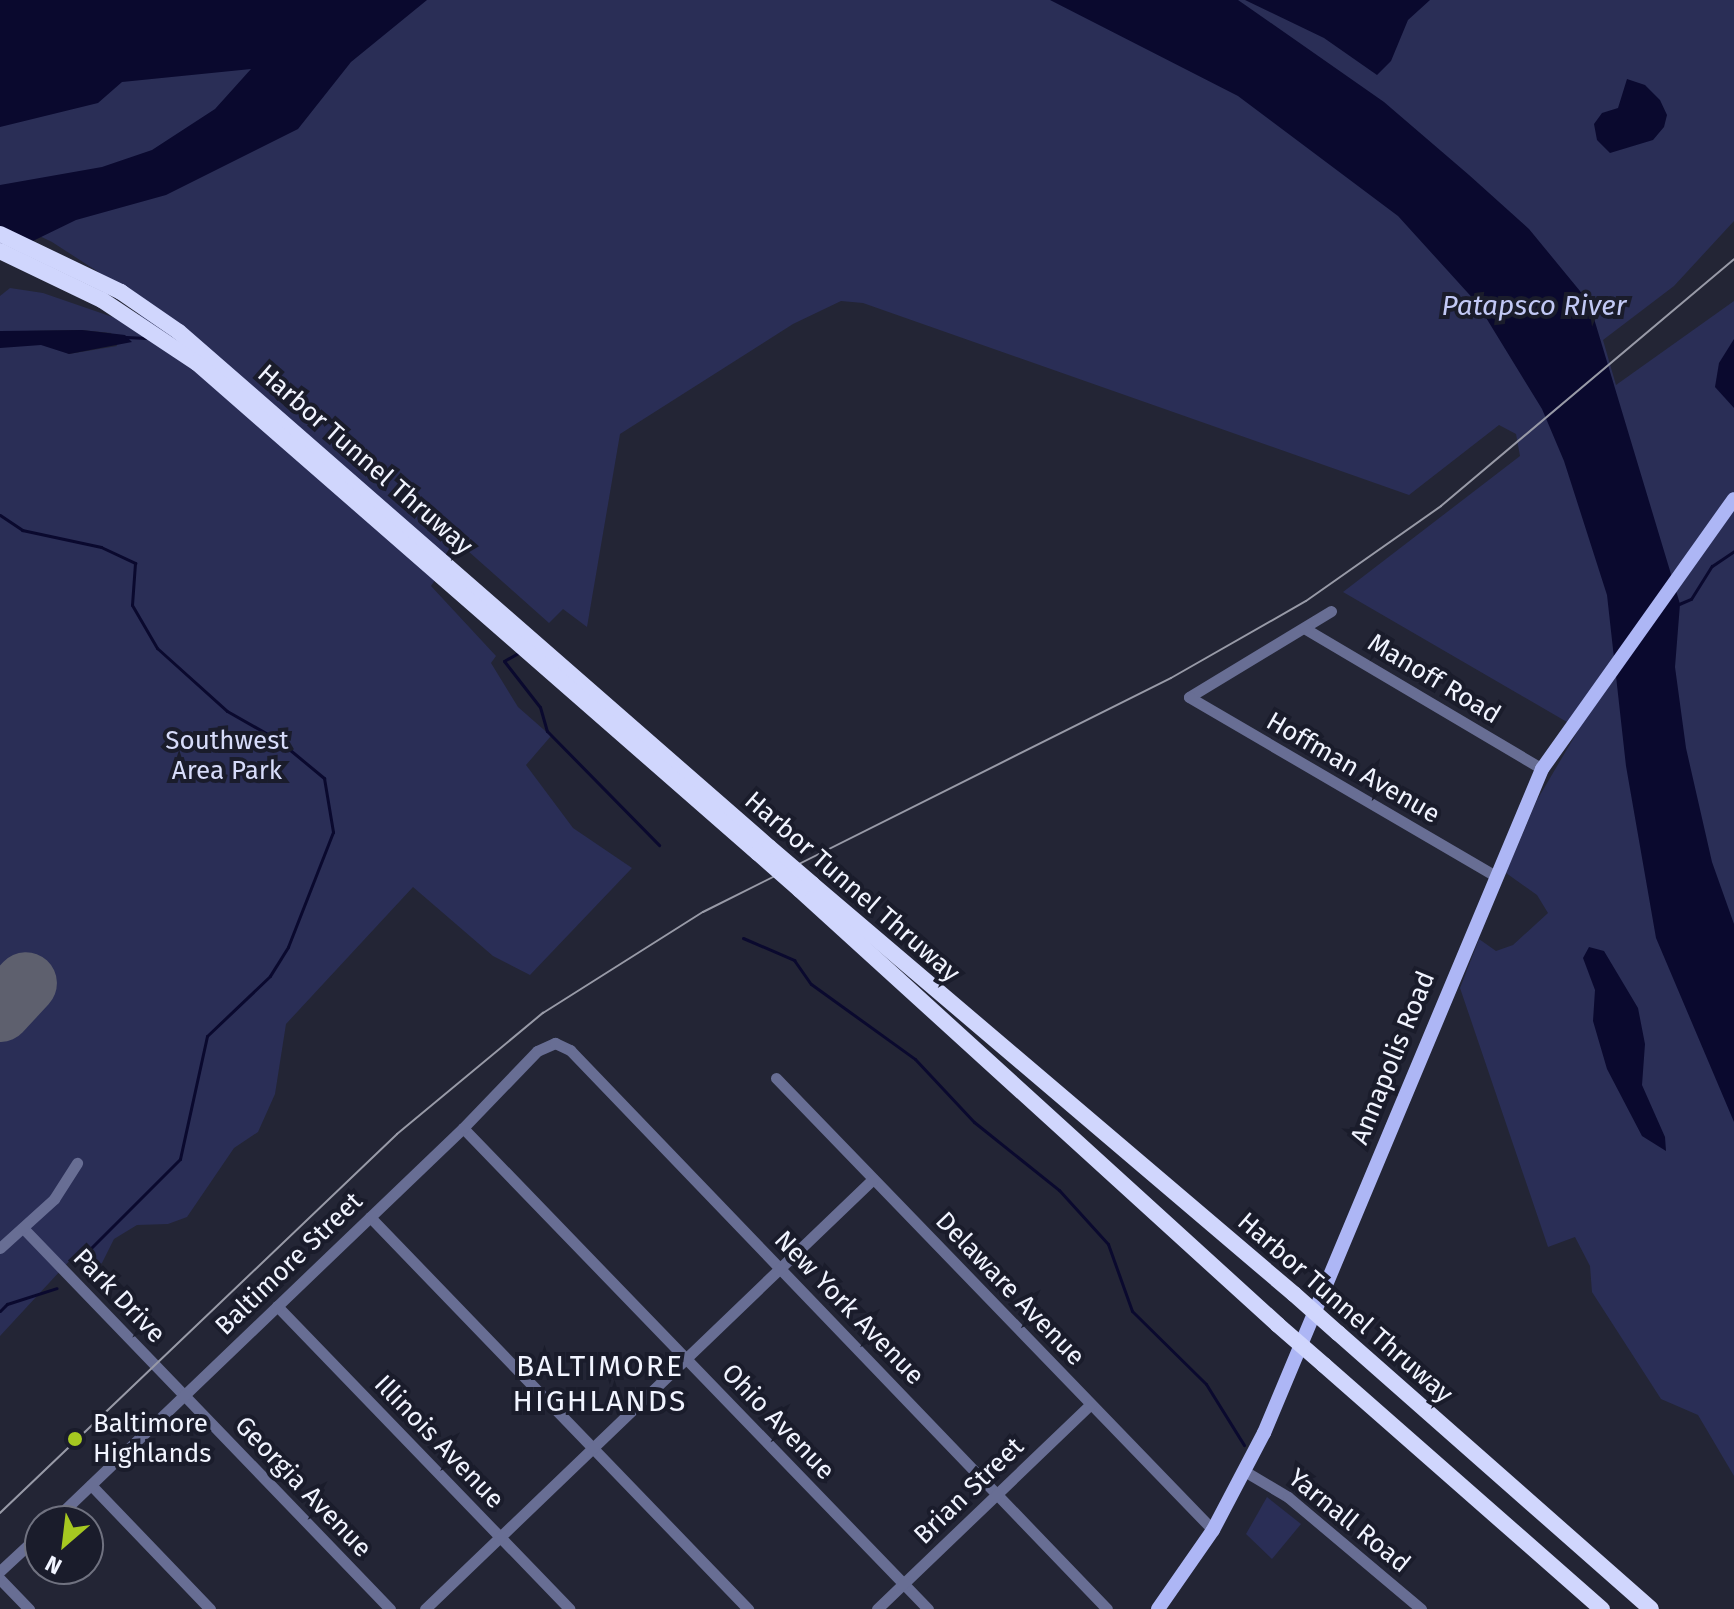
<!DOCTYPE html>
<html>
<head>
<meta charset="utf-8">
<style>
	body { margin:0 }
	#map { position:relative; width:1734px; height:1609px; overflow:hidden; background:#232535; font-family:"Fira Sans",sans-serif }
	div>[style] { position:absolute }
	.green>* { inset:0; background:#2a2e56 }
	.water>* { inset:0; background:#0a092e }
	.stream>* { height:3px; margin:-1.5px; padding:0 1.5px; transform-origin:1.5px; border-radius:1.5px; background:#0a092e }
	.runway>* { height:62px; margin:-31px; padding:0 31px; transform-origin:31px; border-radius:31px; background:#5e606e }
	.minor>* { height:11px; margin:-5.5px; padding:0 5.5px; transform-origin:5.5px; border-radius:5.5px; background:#686e94 }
	.major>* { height:14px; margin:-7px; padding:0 7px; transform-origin:7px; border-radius:7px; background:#adb6f5 }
	.highway>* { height:16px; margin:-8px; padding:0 8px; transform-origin:8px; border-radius:8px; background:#d0d6fd }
	.tram>* { height:2px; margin:-1px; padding:0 1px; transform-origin:1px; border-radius:1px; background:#989aa7 }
	.highway-bridge>* { height:16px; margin:-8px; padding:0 8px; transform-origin:8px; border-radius:8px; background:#d0d6fd }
	.dots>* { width:22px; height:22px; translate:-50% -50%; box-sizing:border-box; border:4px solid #1a1c2b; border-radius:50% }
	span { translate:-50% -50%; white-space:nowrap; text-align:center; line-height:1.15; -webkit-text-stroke:8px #1a1c2b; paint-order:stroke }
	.street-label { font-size:26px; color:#f1f4ff }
	.park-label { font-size:26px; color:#d7dcfa }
	.poi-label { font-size:26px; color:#f1f4ff }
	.left { translate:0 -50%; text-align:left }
	.water-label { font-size:28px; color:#c2c9f5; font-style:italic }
	.quarter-label { font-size:30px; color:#f1f4ff; letter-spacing:2px }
	.north { position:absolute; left:24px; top:1505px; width:80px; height:80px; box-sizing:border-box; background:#1a1c2b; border:2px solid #707280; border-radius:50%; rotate:208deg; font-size:22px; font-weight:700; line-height:32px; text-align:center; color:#f1f4ff }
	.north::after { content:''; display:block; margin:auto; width:28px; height:36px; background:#a6c821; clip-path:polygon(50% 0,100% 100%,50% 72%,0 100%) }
</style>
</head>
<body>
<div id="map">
	<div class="green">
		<div style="clip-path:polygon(evenodd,0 0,1734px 0,1734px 221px,1674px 286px,1603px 340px,1616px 385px,1734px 301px,1734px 1476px,1698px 1415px,1661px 1399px,1592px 1292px,1590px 1266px,1575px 1237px,1548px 1247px,1460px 988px,1479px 939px,1496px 951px,1513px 945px,1548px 913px,1537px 895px,1506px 873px,1537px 800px,1579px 729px,1343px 592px,1520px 456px,1516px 434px,1499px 425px,1409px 495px,863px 303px,841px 301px,793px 324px,620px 434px,587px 627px,563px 609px,549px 623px,468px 551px,454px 552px,431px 586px,496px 656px,491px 663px,518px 707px,551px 736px,526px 765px,573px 828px,632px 868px,530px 975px,493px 956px,413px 887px,286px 1024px,275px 1094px,258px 1132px,234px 1148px,187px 1217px,168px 1224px,137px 1225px,114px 1239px,102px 1263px,88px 1271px,74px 1256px,0 1336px,0 296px,10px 288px,43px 293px,130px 323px,151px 306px,52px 242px,0 217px,0 0,82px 330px,111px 333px,117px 346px,69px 354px,25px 331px,82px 330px)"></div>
		<div style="clip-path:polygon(1267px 1497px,1301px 1524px,1272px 1559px,1246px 1534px)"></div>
	</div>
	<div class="water">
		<div style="clip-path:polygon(0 0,427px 0,351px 62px,298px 129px,166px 195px,76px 220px,0 257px,0 185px,102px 167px,152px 150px,215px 109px,251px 69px,122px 82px,98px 103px,0 127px)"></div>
		<div style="clip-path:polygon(1050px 0,1238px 0,1384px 102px,1469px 175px,1529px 229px,1589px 302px,1680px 604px,1675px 667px,1686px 748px,1712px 862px,1734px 924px,1734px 1122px,1656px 938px,1626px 766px,1607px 595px,1564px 461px,1542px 409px,1477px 303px,1398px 216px,1238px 96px)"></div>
		<div style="clip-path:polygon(1245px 0,1430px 0,1408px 20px,1391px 61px,1377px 75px,1324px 38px)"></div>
		<div style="clip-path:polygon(1627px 79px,1645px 85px,1660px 100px,1667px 115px,1664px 127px,1653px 140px,1610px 153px,1597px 140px,1594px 124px,1602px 113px,1618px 108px)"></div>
		<div style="clip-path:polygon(82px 330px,125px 335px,132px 342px,69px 354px,41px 345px,0 348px,0 331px)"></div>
		<div style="clip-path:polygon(1734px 339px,1734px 408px,1715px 387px,1719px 363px)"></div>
		<div style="clip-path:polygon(1589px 947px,1604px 951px,1638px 1008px,1645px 1044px,1642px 1085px,1665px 1137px,1666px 1151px,1642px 1136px,1607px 1069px,1593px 1021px,1595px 990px,1583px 958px)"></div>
	</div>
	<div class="stream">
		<div style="left:126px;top:337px;width:20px;rotate:3deg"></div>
		<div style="left:0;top:515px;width:27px;rotate:34deg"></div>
		<div style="left:22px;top:530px;width:81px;rotate:12.1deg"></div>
		<div style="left:101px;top:547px;width:38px;rotate:25deg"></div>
		<div style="left:135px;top:563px;width:42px;rotate:94.1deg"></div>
		<div style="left:132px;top:605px;width:50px;rotate:59.8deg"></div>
		<div style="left:157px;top:648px;width:94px;rotate:42deg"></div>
		<div style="left:227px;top:711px;width:59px;rotate:29.6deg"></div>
		<div style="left:278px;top:740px;width:60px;rotate:39.6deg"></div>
		<div style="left:324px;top:778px;width:55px;rotate:80.5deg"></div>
		<div style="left:333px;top:832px;width:123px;rotate:111.4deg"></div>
		<div style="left:288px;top:947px;width:34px;rotate:122deg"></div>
		<div style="left:270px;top:976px;width:87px;rotate:136.4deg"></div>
		<div style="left:207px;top:1036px;width:126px;rotate:102.4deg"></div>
		<div style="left:180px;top:1159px;width:139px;rotate:135deg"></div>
		<div style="left:1679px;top:604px;width:13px;rotate:-23deg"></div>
		<div style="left:1691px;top:599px;width:39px;rotate:-58deg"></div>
		<div style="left:1712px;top:566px;width:27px;rotate:-34deg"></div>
		<div style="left:520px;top:652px;width:18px;rotate:151deg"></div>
		<div style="left:504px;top:661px;width:58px;rotate:52deg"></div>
		<div style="left:540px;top:707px;width:25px;rotate:74deg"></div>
		<div style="left:547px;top:731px;width:160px;rotate:45.5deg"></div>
		<div style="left:743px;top:938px;width:56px;rotate:23.3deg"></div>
		<div style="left:794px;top:960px;width:29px;rotate:55deg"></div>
		<div style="left:811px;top:984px;width:128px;rotate:35.8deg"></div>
		<div style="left:915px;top:1059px;width:86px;rotate:46.9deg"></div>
		<div style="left:974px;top:1122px;width:109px;rotate:38.7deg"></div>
		<div style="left:1059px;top:1190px;width:73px;rotate:47.8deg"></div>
		<div style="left:1108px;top:1244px;width:71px;rotate:70.3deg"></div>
		<div style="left:1132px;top:1311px;width:104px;rotate:44.6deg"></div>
		<div style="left:1206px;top:1384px;width:72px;rotate:58.1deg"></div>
		<div style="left:0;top:1311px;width:10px;rotate:-45deg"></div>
		<div style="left:7px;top:1304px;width:52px;rotate:-17.7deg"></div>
	</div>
	<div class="runway">
		<div style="left:0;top:1011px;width:38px;rotate:-47deg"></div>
	</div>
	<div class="minor">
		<div style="left:1331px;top:611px;width:166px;rotate:148.8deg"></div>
		<div style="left:1189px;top:697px;width:355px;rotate:30.3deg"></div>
		<div style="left:1304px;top:628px;width:277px;rotate:30.6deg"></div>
		<div style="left:776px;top:1078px;width:629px;rotate:45.97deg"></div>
		<div style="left:463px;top:1128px;width:669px;rotate:45.97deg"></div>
		<div style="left:370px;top:1217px;width:545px;rotate:46.04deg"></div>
		<div style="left:23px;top:1228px;width:529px;rotate:46.07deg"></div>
		<div style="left:0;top:1248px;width:73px;rotate:-42.2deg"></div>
		<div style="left:54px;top:1199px;width:43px;rotate:-57.4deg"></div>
		<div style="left:277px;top:1306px;width:421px;rotate:46deg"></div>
		<div style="left:1246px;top:1472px;width:49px;rotate:30.8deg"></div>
		<div style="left:1288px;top:1497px;width:174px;rotate:40.1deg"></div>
		<div style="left:91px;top:1485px;width:172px;rotate:46.2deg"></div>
		<div style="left:53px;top:1521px;width:568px;rotate:-43.79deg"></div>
		<div style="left:463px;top:1128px;width:107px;rotate:-46.1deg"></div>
		<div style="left:537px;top:1051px;width:20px;rotate:-24deg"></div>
		<div style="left:555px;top:1043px;width:17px;rotate:25deg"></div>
		<div style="left:570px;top:1050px;width:775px;rotate:46.15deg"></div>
		<div style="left:0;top:1571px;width:54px;rotate:-42.8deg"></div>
		<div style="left:0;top:1579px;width:42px;rotate:46deg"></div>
		<div style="left:425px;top:1609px;width:621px;rotate:-43.83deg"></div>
		<div style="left:877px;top:1609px;width:296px;rotate:-43.8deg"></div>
	</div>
	<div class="major">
		<div style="left:1158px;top:1609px;width:96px;rotate:-55.2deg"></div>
		<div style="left:1213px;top:1530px;width:110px;rotate:-62.3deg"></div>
		<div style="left:1264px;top:1433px;width:720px;rotate:-67.28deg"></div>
		<div style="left:1542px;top:769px;width:331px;rotate:-54.6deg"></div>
	</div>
	<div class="highway">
		<div style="left:0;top:234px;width:134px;rotate:25.6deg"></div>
		<div style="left:121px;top:292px;width:70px;rotate:34.6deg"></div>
		<div style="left:179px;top:332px;width:783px;rotate:41.12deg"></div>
		<div style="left:0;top:251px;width:113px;rotate:25.7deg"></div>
		<div style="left:102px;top:300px;width:114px;rotate:33.6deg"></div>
		<div style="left:197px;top:363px;width:745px;rotate:41.14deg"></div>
		<div style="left:812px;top:884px;width:633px;rotate:40.39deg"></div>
		<div style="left:800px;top:890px;width:646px;rotate:42.3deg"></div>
		<div style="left:1338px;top:1333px;width:417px;rotate:41.4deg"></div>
		<div style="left:1324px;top:1365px;width:370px;rotate:41.3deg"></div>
	</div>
	<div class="tram">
		<div style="left:0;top:1513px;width:549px;rotate:-43.67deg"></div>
		<div style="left:397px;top:1134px;width:190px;rotate:-39.7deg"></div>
		<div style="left:543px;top:1013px;width:189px;rotate:-32.3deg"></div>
		<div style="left:703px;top:912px;width:523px;rotate:-26.57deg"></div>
		<div style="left:1171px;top:678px;width:155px;rotate:-29.7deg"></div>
		<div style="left:1306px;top:601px;width:165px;rotate:-35.1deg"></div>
		<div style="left:1441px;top:506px;width:383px;rotate:-40.1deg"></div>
	</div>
	<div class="highway-bridge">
		<div style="left:769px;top:847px;width:57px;rotate:40.7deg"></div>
		<div style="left:758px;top:853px;width:56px;rotate:41.4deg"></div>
		<div style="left:1294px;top:1294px;width:59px;rotate:41.6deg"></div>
		<div style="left:1278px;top:1325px;width:61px;rotate:41deg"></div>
	</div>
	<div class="dots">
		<div style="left:75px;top:1439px;background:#a6c821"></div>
	</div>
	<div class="street-label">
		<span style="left:365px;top:460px;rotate:41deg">Harbor Tunnel Thruway</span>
		<span style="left:1434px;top:679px;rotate:31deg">Manoff Road</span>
		<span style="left:1353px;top:768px;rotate:30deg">Hoffman Avenue</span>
		<span style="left:852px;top:887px;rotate:41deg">Harbor Tunnel Thruway</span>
		<span style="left:1393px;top:1058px;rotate:-68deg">Annapolis Road</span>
		<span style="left:289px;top:1264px;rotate:-44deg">Baltimore Street</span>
		<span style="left:1010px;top:1289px;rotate:46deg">Delaware Avenue</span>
		<span style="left:119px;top:1296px;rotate:46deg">Park Drive</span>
		<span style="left:849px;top:1308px;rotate:46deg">New York Avenue</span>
		<span style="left:1345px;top:1308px;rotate:41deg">Harbor Tunnel Thruway</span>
		<span style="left:778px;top:1422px;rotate:46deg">Ohio Avenue</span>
		<span style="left:439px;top:1442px;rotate:46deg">Illinois Avenue</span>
		<span style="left:303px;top:1487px;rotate:46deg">Georgia Avenue</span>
		<span style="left:969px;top:1491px;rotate:-44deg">Brian Street</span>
		<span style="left:1349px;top:1521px;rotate:39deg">Yarnall Road</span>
	</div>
	<div class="park-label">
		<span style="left:227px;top:756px">Southwest<br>Area Park</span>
	</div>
	<div class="poi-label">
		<span class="left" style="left:93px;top:1439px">Baltimore<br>Highlands</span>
	</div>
	<div class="water-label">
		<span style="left:1534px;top:306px">Patapsco River</span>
	</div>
	<div class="quarter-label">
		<span style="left:600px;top:1383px">BALTIMORE<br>HIGHLANDS</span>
	</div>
	<div class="north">N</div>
</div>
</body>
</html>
